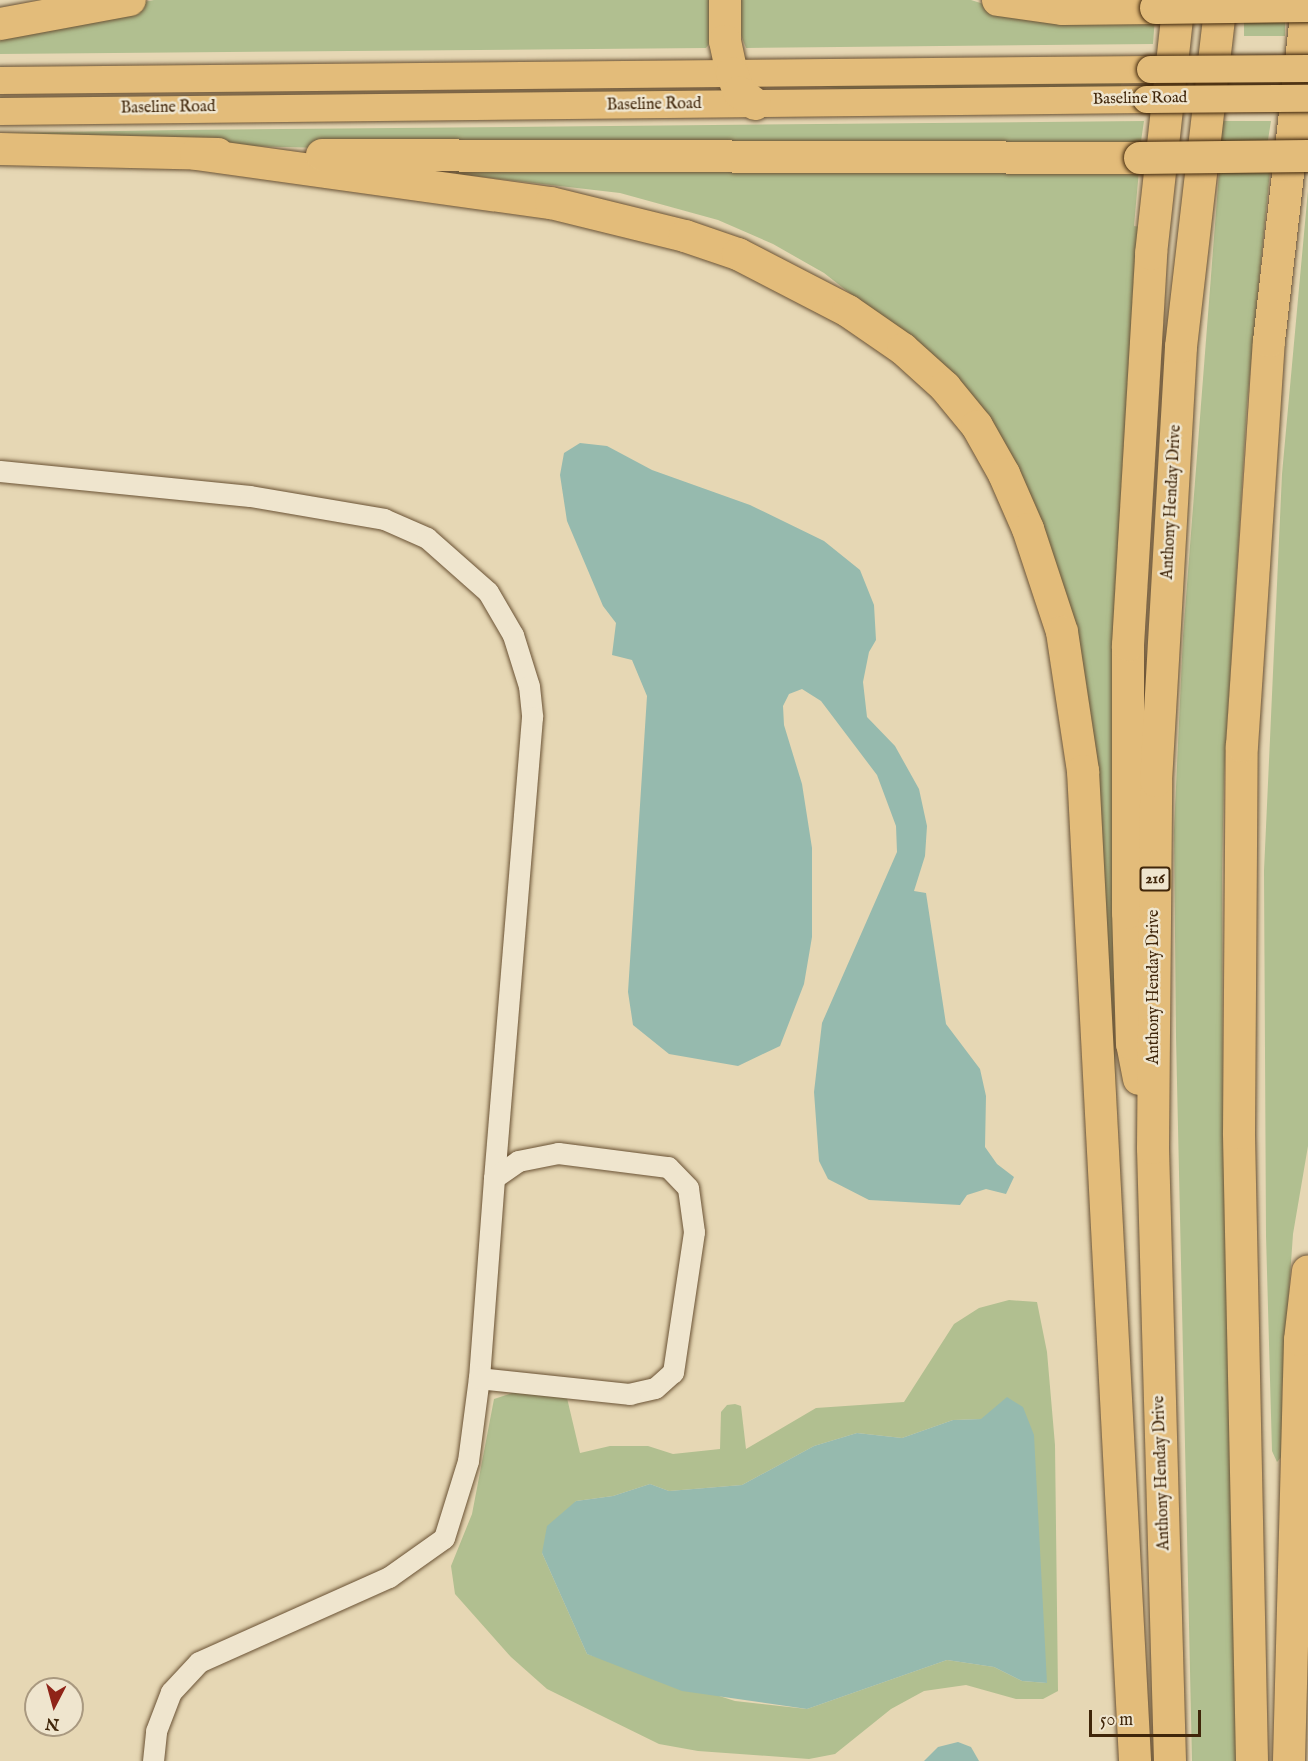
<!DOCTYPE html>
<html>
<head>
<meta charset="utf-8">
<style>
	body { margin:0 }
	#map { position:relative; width:1308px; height:1761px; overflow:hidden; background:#e6d7b4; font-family:"IM FELL English",serif }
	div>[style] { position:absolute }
	.green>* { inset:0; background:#b1bf90; transform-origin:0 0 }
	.water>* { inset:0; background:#96baae }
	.roads { filter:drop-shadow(0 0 2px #6a5234) drop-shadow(0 0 2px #6a5234) }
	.minor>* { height:21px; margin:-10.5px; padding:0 10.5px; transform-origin:10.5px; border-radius:10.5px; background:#efe5ce }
	.major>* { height:27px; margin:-13.5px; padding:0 13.5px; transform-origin:13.5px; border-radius:13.5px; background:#e3bc7a }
	.highway>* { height:32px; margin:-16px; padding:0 16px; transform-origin:16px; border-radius:16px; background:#e3bc7a }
	.bridges { filter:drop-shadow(0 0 2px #40260a) drop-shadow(0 0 2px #40260a) }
	.major-bridge>* { height:27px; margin:-13.5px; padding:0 13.5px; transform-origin:13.5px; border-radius:13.5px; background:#e3bc7a }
	.highway-bridge>* { height:32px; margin:-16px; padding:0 16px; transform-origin:16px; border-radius:16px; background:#e3bc7a }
	span { translate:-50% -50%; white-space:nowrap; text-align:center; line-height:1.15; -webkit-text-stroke:5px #efe5ce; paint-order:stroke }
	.shield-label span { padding:2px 4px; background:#efe5ce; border:2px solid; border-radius:4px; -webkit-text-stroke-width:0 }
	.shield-label { font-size:15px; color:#40260a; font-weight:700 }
	.street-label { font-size:16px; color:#40260a }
	.north { position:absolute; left:24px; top:1677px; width:60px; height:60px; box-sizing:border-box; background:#efe5ce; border:2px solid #a99980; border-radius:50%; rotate:186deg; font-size:16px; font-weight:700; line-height:24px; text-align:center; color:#40260a }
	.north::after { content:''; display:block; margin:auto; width:21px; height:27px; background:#8f2418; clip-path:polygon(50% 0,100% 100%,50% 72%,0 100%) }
	.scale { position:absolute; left:1089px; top:1710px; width:112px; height:27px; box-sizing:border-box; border:3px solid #40260a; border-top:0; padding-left:8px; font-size:18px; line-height:21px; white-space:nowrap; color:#40260a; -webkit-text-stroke:4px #efe5ce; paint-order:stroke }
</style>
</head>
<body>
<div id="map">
	<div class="green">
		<div style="clip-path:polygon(154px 0,709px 0,710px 43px,706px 48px,0 54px,0 30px)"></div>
		<div style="clip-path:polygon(738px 0,971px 0,993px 7px,1155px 17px,1153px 44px,746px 48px,739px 30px)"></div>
		<div style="left:1244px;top:21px;width:41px;height:15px"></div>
		<div style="clip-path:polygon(1122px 77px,1121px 87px,849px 90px,807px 84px)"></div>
		<div style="clip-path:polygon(1144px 121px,1140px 148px,483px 152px,0 140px,0 133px,179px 130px)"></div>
		<div style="clip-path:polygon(1223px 121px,1271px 121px,1267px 146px,1220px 147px)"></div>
		<div style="clip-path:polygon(456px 170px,1139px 170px,1134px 226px,1141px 227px,1113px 785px,1115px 1064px,1123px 1269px,1076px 633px,915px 344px,824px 273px,773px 244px,718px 220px,620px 193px,456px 174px)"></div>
		<div style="clip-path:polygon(1270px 171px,1247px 404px,1224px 777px,1222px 873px,1223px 1141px,1243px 1761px,1192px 1761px,1176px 1037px,1174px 830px,1183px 636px,1219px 173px)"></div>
		<div style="clip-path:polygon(1308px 190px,1308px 1146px,1293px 1234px,1282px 1392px,1283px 1455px,1277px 1462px,1272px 1451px,1266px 1236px,1264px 871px,1282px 474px)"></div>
		<div style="clip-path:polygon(evenodd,1009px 1300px,1037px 1302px,1047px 1352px,1055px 1445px,1058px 1691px,1043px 1699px,1016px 1699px,966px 1685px,924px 1691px,891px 1709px,835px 1754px,809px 1759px,698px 1751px,659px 1744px,547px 1689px,511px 1657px,455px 1594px,451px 1566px,472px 1514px,494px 1399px,518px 1391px,567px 1398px,580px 1453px,610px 1446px,648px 1446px,673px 1454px,720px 1449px,721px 1412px,727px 1405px,735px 1404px,741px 1406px,746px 1449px,816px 1408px,904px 1402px,954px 1324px,979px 1308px,1009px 1300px,981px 1419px,1047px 1683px,1022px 1681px,994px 1667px,947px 1660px,807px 1709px,735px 1701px,587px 1654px,542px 1553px,576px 1501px,613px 1496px,650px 1484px,669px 1491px,742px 1485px,814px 1446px,857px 1433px,902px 1438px,953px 1420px,981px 1419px)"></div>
	</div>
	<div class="water">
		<div style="clip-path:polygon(580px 443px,607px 446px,652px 470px,750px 505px,824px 541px,860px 570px,874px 605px,876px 640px,869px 652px,863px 682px,867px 717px,895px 746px,919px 789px,927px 826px,925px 856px,914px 891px,926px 893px,946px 1024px,980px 1069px,986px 1096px,985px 1147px,997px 1164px,1014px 1177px,1006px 1194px,986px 1189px,967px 1195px,960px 1205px,869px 1200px,828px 1179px,819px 1161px,814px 1092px,822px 1023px,897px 852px,896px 826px,877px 775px,821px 701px,802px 689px,789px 694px,783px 706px,784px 725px,802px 784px,812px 848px,812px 937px,804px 984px,780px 1046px,738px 1066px,669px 1054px,633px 1025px,628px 992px,647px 696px,632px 660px,612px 655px,616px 623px,603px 606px,567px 521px,560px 475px,564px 453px)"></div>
		<div style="clip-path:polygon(1007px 1397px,1023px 1407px,1034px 1435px,1047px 1683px,1022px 1681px,994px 1667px,947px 1660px,807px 1709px,682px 1691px,587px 1654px,542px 1553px,547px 1526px,576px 1501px,613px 1496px,650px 1484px,669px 1491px,742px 1485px,814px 1446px,857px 1433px,902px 1438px,953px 1420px,981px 1419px)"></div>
		<div style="clip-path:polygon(958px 1742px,971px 1747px,979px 1761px,924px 1761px,938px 1747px)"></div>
	</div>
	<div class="roads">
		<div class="minor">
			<div style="left:0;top:471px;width:251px;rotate:5.7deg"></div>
			<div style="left:250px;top:496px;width:136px;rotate:9.7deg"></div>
			<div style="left:384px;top:519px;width:47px;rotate:23.8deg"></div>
			<div style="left:427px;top:538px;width:81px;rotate:41.5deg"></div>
			<div style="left:488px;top:592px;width:50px;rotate:59.8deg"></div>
			<div style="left:513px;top:635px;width:53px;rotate:72.6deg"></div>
			<div style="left:529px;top:686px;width:31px;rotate:84deg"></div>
			<div style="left:532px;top:717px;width:463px;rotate:94.7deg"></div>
			<div style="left:153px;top:1761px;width:30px;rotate:-84deg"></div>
			<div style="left:156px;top:1731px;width:42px;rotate:-69deg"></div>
			<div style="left:171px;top:1692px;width:41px;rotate:-47deg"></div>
			<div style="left:199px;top:1662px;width:208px;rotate:-24.1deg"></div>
			<div style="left:389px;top:1577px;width:67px;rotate:-35.3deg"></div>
			<div style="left:444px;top:1538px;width:81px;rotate:-72.7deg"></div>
			<div style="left:468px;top:1461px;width:84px;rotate:-82.5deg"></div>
			<div style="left:479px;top:1378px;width:201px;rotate:-85.7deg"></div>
			<div style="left:494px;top:1178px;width:29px;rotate:-35deg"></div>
			<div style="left:518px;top:1161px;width:41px;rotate:-11.3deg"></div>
			<div style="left:558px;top:1153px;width:111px;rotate:7.3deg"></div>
			<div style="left:668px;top:1167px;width:29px;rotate:46deg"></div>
			<div style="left:688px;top:1188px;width:44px;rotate:82.2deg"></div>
			<div style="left:694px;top:1232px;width:142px;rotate:98.5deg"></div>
			<div style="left:673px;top:1372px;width:24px;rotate:138deg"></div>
			<div style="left:655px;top:1388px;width:26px;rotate:167deg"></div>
			<div style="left:630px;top:1394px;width:152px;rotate:-174deg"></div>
		</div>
		<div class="major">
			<div style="left:0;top:80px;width:1150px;rotate:-0.55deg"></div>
			<div style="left:0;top:111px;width:1146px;rotate:-0.6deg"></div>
		</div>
		<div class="highway">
			<div style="left:725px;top:0;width:41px;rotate:90deg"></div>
			<div style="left:725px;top:41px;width:33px;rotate:78deg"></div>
			<div style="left:732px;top:73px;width:20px;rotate:70deg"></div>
			<div style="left:739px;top:92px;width:20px;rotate:37deg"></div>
			<div style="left:998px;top:0;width:66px;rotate:7.9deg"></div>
			<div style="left:1063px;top:9px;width:93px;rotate:-0.6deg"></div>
			<div style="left:0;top:24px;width:132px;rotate:-10.5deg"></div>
			<div style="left:0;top:149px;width:218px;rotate:1.3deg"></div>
			<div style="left:196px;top:154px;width:358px;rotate:7.9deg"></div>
			<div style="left:551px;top:203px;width:138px;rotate:13.8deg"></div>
			<div style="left:685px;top:236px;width:56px;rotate:18.8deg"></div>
			<div style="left:738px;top:254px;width:124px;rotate:27.4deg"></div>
			<div style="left:848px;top:311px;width:67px;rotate:34.6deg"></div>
			<div style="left:903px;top:349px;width:57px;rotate:42.1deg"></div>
			<div style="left:945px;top:387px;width:50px;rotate:50.6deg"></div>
			<div style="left:977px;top:426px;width:55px;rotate:60.6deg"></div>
			<div style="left:1004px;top:474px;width:60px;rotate:66.4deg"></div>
			<div style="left:1028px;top:529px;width:108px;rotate:71.7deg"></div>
			<div style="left:1062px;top:632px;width:141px;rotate:81.4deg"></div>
			<div style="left:1083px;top:771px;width:991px;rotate:86.99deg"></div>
			<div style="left:322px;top:155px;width:818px;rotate:0.21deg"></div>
			<div style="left:1139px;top:1079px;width:36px;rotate:-101deg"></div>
			<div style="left:1132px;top:1044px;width:131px;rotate:-91.7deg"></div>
			<div style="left:1128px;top:913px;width:268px;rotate:-90deg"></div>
			<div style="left:1128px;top:645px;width:392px;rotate:-86.6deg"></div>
			<div style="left:1151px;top:254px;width:256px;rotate:-83.7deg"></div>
			<div style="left:1170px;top:1761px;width:613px;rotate:-91.59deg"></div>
			<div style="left:1153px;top:1148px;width:367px;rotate:-89.5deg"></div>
			<div style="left:1156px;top:781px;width:435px;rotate:-86.7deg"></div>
			<div style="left:1181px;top:347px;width:349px;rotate:-83.4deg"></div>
			<div style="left:1252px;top:1761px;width:628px;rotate:-91.19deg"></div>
			<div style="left:1239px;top:1133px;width:387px;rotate:-89.6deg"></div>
			<div style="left:1242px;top:746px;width:406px;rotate:-86.2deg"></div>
			<div style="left:1269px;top:341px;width:343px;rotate:-83.5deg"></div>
			<div style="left:1289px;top:1761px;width:421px;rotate:-88.5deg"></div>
			<div style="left:1300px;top:1340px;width:69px;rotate:-83.4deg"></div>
		</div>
	</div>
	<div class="bridges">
		<div class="major-bridge">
			<div style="left:1150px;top:69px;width:158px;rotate:-0.4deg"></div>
			<div style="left:1146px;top:99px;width:162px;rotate:-0.4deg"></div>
		</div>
		<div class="highway-bridge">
			<div style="left:1156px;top:8px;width:152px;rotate:-0.8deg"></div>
			<div style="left:1140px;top:158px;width:168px;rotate:-0.7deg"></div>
		</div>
	</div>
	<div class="shield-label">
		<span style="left:1155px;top:879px">216</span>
	</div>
	<div class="street-label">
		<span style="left:1140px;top:99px;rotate:-1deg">Baseline Road</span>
		<span style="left:654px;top:105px;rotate:-1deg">Baseline Road</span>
		<span style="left:168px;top:108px;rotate:-1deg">Baseline Road</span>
		<span style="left:1172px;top:502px;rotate:-87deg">Anthony Henday Drive</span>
		<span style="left:1154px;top:987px;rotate:-90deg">Anthony Henday Drive</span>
		<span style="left:1162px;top:1473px;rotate:-92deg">Anthony Henday Drive</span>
	</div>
	<div class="north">N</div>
	<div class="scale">50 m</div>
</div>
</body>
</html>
